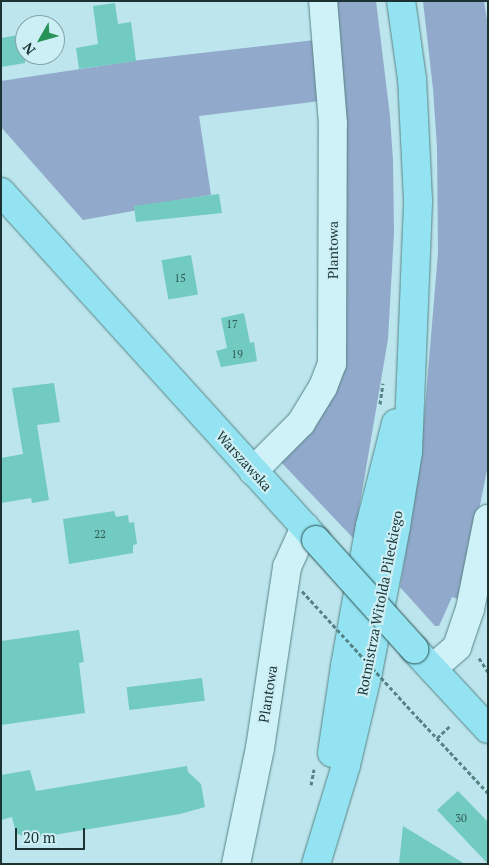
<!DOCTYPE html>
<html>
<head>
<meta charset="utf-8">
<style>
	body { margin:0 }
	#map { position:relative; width:489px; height:865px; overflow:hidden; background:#bce5ed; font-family:"PT Serif",serif }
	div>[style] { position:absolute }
	.green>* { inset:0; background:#91a9ca }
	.building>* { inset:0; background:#72cbc0; transform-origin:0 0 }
	.path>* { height:3px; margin-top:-1.5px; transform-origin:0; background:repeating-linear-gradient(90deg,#568484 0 4px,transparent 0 6.5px) }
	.roads { filter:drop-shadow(0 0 1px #568484) drop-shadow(0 0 1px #568484) }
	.minor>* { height:28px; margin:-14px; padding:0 14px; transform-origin:14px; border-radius:14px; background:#cff2f8 }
	.major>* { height:28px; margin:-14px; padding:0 14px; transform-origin:14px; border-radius:14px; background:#93e3f2 }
	.path-bridge>* { height:3px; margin-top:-1.5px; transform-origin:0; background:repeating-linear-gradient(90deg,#568484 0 4px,transparent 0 6.5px) }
	.bridges { filter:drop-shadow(0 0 1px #2b514f) drop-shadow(0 0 1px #2b514f) }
	.major-bridge>* { height:28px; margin:-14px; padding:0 14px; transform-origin:14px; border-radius:14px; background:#93e3f2 }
	span { translate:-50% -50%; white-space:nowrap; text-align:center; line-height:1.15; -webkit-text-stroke:4.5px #cceef5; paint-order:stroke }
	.number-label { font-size:11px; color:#315956 }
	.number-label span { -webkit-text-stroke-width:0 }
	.street-label { font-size:14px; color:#1b3332 }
	.frame { position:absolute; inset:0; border:2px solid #1b3332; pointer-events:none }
	.north { position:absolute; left:15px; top:15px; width:50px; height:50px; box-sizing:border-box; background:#cceef5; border:1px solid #85a3a7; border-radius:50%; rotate:232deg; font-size:14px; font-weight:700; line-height:20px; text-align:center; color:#1b3332 }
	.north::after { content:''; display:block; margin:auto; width:18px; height:22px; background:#279358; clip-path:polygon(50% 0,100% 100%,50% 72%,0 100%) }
	.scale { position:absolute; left:15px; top:828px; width:70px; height:22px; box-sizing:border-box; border:2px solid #1b3332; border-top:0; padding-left:6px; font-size:15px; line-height:18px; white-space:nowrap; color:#1b3332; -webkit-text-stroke:4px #cceef5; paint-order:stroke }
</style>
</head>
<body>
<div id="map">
	<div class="green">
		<div style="clip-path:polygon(329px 1px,376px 1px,390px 116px,393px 161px,394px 233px,388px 339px,354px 539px,279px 460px,332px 380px)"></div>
		<div style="clip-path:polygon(423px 1px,484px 1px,488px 26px,488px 465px,461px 600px,452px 597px,439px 626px,435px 626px,400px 587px,420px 466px,438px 253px,437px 147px,433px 89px)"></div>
		<div style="clip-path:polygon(315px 40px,320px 101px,199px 116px,211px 195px,166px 202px,166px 205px,83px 220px,1px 127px,1px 81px,140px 60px)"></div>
	</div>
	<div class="building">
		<div style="clip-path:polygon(115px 3px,118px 24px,131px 22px,136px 61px,79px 69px,76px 48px,98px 44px,93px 6px)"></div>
		<div style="clip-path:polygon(25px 34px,25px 63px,1px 67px,1px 38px)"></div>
		<div style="clip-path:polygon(219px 194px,222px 213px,136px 222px,134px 206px)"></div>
		<div style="left:191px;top:255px;width:40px;height:30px;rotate:80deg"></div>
		<div style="clip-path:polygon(244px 313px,250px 343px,254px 342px,257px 361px,221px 367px,216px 351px,227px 348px,221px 318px)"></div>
		<div style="clip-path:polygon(54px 383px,60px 422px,37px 425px,49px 500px,32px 503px,31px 498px,1px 503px,1px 458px,23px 454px,12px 388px)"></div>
		<div style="clip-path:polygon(114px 511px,116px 517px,128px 515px,129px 523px,134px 522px,137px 544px,133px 545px,133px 553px,69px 564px,63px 519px)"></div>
		<div style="clip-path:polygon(79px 630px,84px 662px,79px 663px,85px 713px,1px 725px,1px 641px)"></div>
		<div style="left:202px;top:678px;width:23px;height:76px;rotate:83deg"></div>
		<div style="clip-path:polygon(187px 766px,188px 772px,201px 784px,205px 807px,180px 814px,29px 839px,16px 833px,12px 817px,1px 820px,1px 775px,30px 770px,36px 791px)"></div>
		<div style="clip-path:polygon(458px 791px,488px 822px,488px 864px,437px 810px)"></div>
		<div style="clip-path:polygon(403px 826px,465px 864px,399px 864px)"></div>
	</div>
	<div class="path">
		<div style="left:380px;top:404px;width:21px;rotate:-82deg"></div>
		<div style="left:479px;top:658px;width:17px;rotate:57deg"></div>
		<div style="left:419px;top:719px;width:101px;rotate:47deg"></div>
		<div style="left:437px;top:738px;width:18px;rotate:-43deg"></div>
		<div style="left:311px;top:785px;width:16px;rotate:-79deg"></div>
	</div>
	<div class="roads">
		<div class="minor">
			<div style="left:253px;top:471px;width:68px;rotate:-45deg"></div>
			<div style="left:301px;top:423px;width:42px;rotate:-58.6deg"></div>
			<div style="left:323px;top:387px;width:25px;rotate:-69deg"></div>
			<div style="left:332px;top:364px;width:240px;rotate:-89.8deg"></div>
			<div style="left:333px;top:124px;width:123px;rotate:-94.6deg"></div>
			<div style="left:433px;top:668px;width:32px;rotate:-41deg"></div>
			<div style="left:457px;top:647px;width:40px;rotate:-71.1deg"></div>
			<div style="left:470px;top:609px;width:92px;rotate:-78.7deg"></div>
			<div style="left:236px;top:864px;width:118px;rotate:-78.3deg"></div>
			<div style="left:260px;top:748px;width:183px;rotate:-81.5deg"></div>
			<div style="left:287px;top:567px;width:44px;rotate:-65.8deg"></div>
		</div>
		<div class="major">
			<div style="left:1px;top:192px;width:469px;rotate:47.8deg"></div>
			<div style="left:414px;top:649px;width:109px;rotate:47.2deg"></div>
			<div style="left:332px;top:753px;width:88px;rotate:-81.5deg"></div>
			<div style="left:345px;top:666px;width:142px;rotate:-79.9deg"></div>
			<div style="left:370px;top:526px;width:106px;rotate:-75.8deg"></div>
			<div style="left:316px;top:864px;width:103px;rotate:-73.1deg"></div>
			<div style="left:346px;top:765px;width:96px;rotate:-76.7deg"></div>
			<div style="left:368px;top:672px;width:149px;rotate:-79.1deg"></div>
			<div style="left:396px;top:526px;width:75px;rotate:-80.8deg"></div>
			<div style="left:408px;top:452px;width:252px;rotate:-87.7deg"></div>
			<div style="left:418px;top:200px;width:121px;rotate:-92.8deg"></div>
			<div style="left:412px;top:79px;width:79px;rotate:-98deg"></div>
		</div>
	</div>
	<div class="path-bridge">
		<div style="left:302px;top:591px;width:173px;rotate:47.6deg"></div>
	</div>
	<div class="bridges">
		<div class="major-bridge">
			<div style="left:316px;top:540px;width:147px;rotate:48deg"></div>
		</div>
	</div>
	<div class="number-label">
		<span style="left:180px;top:278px">15</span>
		<span style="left:232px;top:324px">17</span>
		<span style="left:237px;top:354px">19</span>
		<span style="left:100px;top:534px">22</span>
		<span style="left:461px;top:818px">30</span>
	</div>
	<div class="street-label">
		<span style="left:333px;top:250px;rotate:-90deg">Plantowa</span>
		<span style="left:244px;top:461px;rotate:48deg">Warszawska</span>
		<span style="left:380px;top:603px;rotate:-79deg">Rotmistrza Witolda Pileckiego</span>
		<span style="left:268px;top:694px;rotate:-81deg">Plantowa</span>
	</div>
	<div class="frame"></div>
	<div class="north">N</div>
	<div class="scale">20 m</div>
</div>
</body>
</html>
